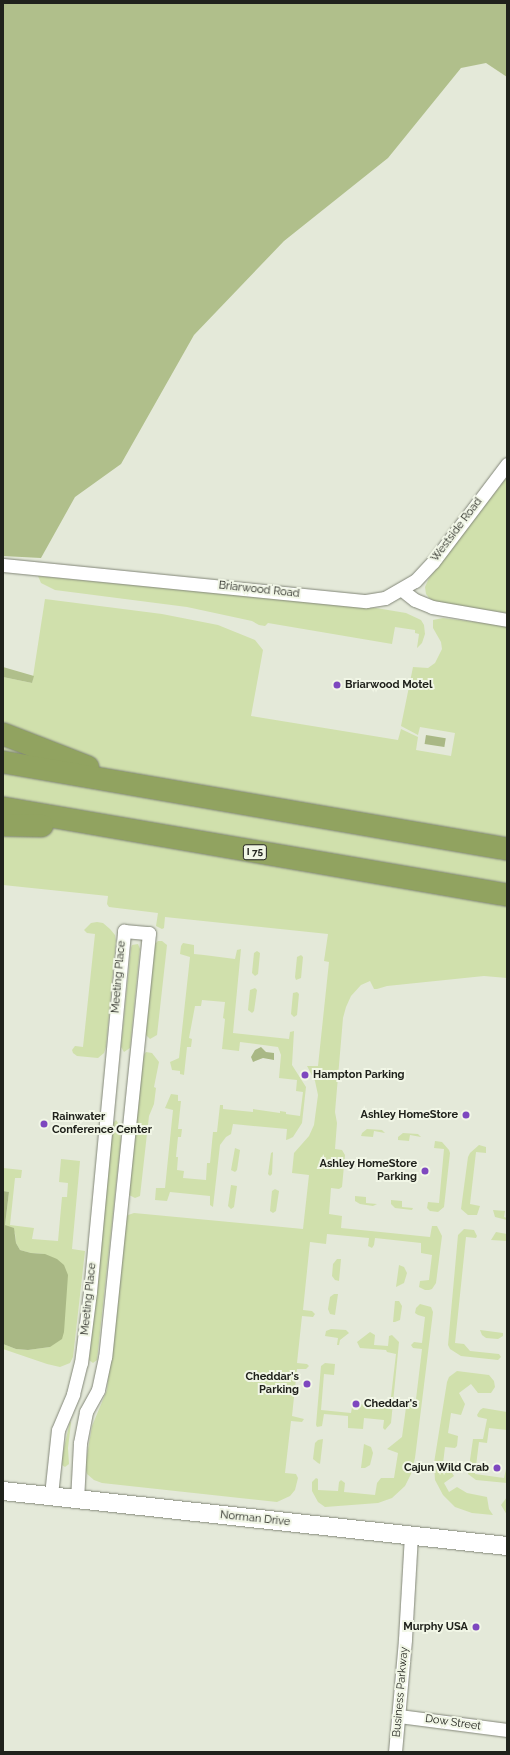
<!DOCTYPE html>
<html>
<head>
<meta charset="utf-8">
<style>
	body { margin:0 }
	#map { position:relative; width:510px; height:1755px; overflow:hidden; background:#e4e9d9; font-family:Raleway,sans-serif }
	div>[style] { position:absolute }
	.green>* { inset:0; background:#d0e0ac }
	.forest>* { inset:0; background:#b0bf8b }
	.water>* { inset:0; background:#a9b885; transform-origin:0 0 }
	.roads { filter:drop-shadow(0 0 1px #828678) drop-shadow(0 0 1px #828678) }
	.street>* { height:13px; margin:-6.5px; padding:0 6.5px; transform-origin:6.5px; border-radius:6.5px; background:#fff }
	.secondary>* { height:18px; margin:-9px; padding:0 9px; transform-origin:9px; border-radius:9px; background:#fff }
	.highway>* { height:22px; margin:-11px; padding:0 11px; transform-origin:11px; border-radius:11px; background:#91a360 }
	.dots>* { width:11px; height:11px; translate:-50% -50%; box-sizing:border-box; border:2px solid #f1f6e6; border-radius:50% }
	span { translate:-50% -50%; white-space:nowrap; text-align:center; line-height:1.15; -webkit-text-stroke:4px #f1f6e6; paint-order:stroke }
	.shield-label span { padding:1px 3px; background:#f1f6e6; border:1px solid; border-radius:3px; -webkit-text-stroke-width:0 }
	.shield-label { font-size:10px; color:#20221c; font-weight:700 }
	.street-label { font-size:11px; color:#20221c }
	.poi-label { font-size:11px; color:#20221c; font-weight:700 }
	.left { translate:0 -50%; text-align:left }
	.right { translate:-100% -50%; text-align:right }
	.frame { position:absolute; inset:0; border:4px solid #20221c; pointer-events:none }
</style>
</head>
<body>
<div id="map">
	<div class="green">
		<div style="clip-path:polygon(507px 477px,507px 613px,438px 603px,430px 599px,426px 594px,425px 587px,429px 578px)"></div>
		<div style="clip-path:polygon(38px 576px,376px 608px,406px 613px,421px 620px,424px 625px,425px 634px,422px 643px,417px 648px,419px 634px,415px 633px,415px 630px,395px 627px,392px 644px,268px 623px,265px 626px,259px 625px,252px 621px,187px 607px,55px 590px,41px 583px)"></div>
		<div style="clip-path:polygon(45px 599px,162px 614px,218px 625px,255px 640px,263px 650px,251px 716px,398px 740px,401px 729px,418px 737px,416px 750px,451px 756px,455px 733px,420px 727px,418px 735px,401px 726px,413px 667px,428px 668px,435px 663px,442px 649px,441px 642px,433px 628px,433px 620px,443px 618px,507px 626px,507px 978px,484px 976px,387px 986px,377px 989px,374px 989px,370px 981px,361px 985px,351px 996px,346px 1007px,343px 1018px,335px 1112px,337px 1123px,335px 1149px,342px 1150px,345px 1155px,342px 1187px,339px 1189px,331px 1188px,329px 1214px,342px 1216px,341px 1228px,430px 1237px,432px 1226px,437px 1226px,442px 1236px,436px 1283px,432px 1289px,429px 1290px,425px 1290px,419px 1287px,420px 1281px,429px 1280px,432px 1255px,421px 1253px,421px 1243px,375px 1238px,374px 1245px,372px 1248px,368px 1246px,369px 1238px,327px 1234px,326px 1244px,310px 1242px,303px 1310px,312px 1311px,315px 1314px,313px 1317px,302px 1316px,297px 1363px,307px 1364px,309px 1366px,306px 1369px,297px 1369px,292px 1416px,304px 1419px,302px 1422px,291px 1421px,285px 1473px,296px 1474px,298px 1478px,295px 1490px,290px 1496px,277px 1502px,102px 1483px,94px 1480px,87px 1474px,85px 1467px,92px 1426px,107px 1390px,126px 1217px,128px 1215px,134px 1213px,303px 1229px,309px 1175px,292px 1173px,294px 1153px,309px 1136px,314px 1125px,318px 1095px,315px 1081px,307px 1066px,318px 1066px,329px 962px,324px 961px,328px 934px,165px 917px,164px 928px,162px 929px,156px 926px,158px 913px,109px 907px,107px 904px,108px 896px,3px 885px,3px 677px,32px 683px)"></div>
		<div style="clip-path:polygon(97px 922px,103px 923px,110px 929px,115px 935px,116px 941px,106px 1047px,104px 1053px,98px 1058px,77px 1056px,73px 1053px,72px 1050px,75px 1046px,83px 1047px,95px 934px,87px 933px,84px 930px,91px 923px)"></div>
		<div style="clip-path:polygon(158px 941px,162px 941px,167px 945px,157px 1035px,150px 1039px,145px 1034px,154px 945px)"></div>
		<div style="clip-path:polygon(183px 943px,194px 945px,194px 954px,204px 955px,235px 959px,237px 950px,241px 949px,233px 1033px,289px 1039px,290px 1032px,294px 1031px,292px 1065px,306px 1087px,302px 1123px,293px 1137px,289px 1139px,286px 1140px,287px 1129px,233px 1124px,231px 1134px,226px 1137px,220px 1145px,213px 1207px,210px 1205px,210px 1196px,170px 1192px,167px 1201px,155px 1200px,156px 1188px,165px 1188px,173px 1110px,165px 1108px,171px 1094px,178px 1095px,178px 1101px,181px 1101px,178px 1129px,182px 1129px,181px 1137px,178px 1137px,176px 1157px,178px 1157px,177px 1170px,184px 1171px,183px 1178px,206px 1180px,207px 1163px,210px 1163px,213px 1132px,217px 1132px,220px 1105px,223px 1105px,223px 1109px,253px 1112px,253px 1109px,280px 1113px,280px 1111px,286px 1112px,286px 1114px,300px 1116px,303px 1092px,296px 1091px,297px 1080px,279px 1078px,281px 1055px,278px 1047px,240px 1042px,239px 1051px,222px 1049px,225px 1019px,223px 1018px,225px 1002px,202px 1000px,201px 1006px,195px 1006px,189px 1038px,192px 1039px,191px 1047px,187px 1047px,184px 1075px,180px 1074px,180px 1071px,172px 1070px,170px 1062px,179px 1058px,190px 957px,180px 954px,181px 946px)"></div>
		<div style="clip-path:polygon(138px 944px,140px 949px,130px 1048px,124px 1052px,121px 1047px,131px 948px,132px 945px)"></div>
		<div style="clip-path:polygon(257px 951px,260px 953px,258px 974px,255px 976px,252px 973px,254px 953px)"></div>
		<div style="clip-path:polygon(301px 955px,303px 957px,301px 978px,296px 980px,295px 977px,297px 957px)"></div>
		<div style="clip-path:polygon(255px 988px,257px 990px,254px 1011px,252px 1013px,248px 1010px,250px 990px)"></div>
		<div style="clip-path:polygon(297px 992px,299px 994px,297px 1015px,294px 1017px,291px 1014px,293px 993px)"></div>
		<div style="clip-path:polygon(146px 1052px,152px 1053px,159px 1062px,154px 1087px,156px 1088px,154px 1104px,149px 1116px,140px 1196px,135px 1198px,129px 1195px,143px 1056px)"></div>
		<div style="clip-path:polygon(116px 1120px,118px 1123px,121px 1140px,97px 1360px,93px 1363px,89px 1360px,113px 1123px)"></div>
		<div style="clip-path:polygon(367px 1129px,382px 1130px,385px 1133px,374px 1131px,373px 1137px,361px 1136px,362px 1133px)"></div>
		<div style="clip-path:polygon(403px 1133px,418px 1134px,421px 1137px,410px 1135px,409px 1141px,398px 1140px,398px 1137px)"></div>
		<div style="clip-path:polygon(435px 1141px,442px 1142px,449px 1150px,450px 1153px,444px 1207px,438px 1212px,430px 1211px,427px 1208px,428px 1202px,439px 1203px,444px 1149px,434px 1148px)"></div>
		<div style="clip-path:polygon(479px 1145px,486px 1147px,486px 1153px,476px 1152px,470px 1204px,480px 1206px,477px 1215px,468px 1215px,461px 1209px,468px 1157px,470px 1153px)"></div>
		<div style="clip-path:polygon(235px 1148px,240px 1150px,237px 1170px,235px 1172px,231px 1170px)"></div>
		<div style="clip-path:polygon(273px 1152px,272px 1174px,270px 1176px,268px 1174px,271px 1153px)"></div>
		<div style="clip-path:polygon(61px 1159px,80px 1161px,72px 1249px,85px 1251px,73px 1357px,70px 1363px,60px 1367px,47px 1364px,3px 1349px,3px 1344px,16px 1349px,28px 1350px,50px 1347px,45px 1254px,31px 1253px,20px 1250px,16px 1243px,15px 1233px,5px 1225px,9px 1192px,3px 1191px,3px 1168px,22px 1170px,21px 1178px,15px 1178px,10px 1225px,34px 1228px,32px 1239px,58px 1241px,62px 1197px,67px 1197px,68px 1183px,59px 1182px)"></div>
		<div style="clip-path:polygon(231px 1185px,237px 1186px,234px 1207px,231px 1209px,228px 1206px)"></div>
		<div style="clip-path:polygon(275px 1189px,279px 1191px,276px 1211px,273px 1213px,270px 1211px,272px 1191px)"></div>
		<div style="clip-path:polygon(355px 1196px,366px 1197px,366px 1203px,377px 1204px,373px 1206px,360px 1204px,355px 1201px)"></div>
		<div style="clip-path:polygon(391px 1200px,402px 1201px,402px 1207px,413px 1208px,412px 1210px,395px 1208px,391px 1204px)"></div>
		<div style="clip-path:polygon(493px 1210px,505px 1211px,504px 1217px,507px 1218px,507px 1220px,495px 1217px)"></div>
		<div style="clip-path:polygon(464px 1229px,474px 1230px,477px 1236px,476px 1238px,466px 1237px,455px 1343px,464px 1344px,470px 1351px,499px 1354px,501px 1357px,498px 1360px,461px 1356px,450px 1349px,448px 1345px,458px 1235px)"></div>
		<div style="clip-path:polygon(496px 1232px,507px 1234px,507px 1241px,491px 1240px)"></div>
		<div style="clip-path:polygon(337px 1259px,341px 1259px,339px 1281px,335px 1280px,332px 1276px,333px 1264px)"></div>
		<div style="clip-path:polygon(399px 1265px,404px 1267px,407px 1273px,404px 1283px,396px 1287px)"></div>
		<div style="clip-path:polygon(334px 1294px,338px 1294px,335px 1315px,330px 1314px,328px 1309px,330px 1297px)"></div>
		<div style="clip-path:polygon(395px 1301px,399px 1301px,402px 1306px,400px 1320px,395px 1322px,393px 1322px)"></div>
		<div style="clip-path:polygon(420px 1304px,431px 1307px,433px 1312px,415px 1458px,411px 1474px,405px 1486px,392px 1498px,378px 1503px,325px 1507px,318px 1502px,312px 1491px,312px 1482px,316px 1478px,318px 1479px,318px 1490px,338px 1491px,339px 1482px,341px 1480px,345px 1483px,344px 1492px,375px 1495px,377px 1483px,381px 1478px,394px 1478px,398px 1453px,387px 1449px,402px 1437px,407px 1400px,416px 1399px,422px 1349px,413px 1348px,411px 1345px,414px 1342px,422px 1343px,425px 1317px,418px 1315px,415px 1313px,416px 1308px)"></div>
		<div style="clip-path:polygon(331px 1329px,346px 1330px,349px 1333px,340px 1340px,339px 1345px,337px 1345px,338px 1338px,325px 1336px,326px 1331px)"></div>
		<div style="clip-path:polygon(480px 1330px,503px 1333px,503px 1336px,498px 1339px,486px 1338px,482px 1335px)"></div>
		<div style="clip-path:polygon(370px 1332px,375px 1335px,374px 1345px,388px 1346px,389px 1336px,392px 1335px,399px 1342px,391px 1423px,385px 1430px,383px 1428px,384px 1420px,364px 1418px,363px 1429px,348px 1428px,348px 1416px,324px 1414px,322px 1426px,317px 1427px,316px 1425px,321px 1366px,325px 1363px,335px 1364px,334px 1375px,324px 1374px,321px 1410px,351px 1413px,352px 1407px,354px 1410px,358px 1410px,360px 1404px,381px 1406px,382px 1404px,390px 1405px,396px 1354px,387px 1352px,386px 1350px,360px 1348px,357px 1342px)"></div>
		<div style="clip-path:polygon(457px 1371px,489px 1375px,494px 1381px,495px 1387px,491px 1393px,478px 1393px,471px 1384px,459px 1393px,465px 1404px,461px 1415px,451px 1413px,448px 1433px,458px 1436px,457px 1446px,455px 1448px,445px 1447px,442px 1472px,452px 1473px,454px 1476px,444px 1483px,449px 1492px,457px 1487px,467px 1493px,487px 1497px,489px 1509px,493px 1515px,472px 1513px,455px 1507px,443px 1495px,435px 1480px,434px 1463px,447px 1382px,449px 1377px)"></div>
		<div style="clip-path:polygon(483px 1408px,507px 1412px,507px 1430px,489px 1428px,487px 1443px,479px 1442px,475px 1474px,504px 1478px,506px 1469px,507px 1469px,507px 1483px,476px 1480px,468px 1474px,473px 1439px,483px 1439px,487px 1419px,478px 1417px,477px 1415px,480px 1410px)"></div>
		<div style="clip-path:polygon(70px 1421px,71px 1423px,68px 1448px,69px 1464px,65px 1467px,62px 1465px,62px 1457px)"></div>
		<div style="clip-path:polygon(323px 1439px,320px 1464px,318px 1463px,313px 1459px,315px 1443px,318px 1440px)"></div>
		<div style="clip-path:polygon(364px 1444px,371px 1447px,373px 1453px,370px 1465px,365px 1468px,361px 1468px)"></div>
		<div style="clip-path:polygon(507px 1497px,507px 1515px,501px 1505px)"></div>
	</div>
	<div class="forest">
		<div style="clip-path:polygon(3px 3px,507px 3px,507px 77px,486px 63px,461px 68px,388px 158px,284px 241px,194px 335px,121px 464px,75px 497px,41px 558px,3px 556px)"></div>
		<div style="clip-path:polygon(3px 667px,34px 676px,32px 683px,3px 677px)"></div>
	</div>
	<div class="water">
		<div style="left:426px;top:735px;width:20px;height:9px;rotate:9deg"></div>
		<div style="clip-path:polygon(261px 1047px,266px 1052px,274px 1053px,274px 1060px,263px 1058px,253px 1062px,251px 1057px,255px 1050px)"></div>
		<div style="clip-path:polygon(3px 1191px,9px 1192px,5px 1225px,14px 1228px,16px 1243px,20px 1250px,31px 1253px,45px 1254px,57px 1259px,64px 1265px,68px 1275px,64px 1332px,62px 1339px,50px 1347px,28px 1350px,16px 1349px,3px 1344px)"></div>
	</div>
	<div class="roads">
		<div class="street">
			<div style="left:3px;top:565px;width:365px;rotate:5.7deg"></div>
			<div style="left:366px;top:601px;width:19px;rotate:-9deg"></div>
			<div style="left:385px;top:598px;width:34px;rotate:-30deg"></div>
			<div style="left:415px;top:581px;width:26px;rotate:-47deg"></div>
			<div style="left:433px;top:562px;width:123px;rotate:-52.9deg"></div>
			<div style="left:402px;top:590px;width:16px;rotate:38deg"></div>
			<div style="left:415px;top:600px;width:18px;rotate:22deg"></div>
			<div style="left:432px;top:607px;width:76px;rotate:9.8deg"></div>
			<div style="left:51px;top:1495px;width:65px;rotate:-83.9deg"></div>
			<div style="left:58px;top:1430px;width:39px;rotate:-67deg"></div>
			<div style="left:73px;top:1394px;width:32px;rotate:-76deg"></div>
			<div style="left:81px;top:1363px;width:72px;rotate:-82.8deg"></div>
			<div style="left:90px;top:1292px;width:363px;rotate:-84.6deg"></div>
			<div style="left:124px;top:931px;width:25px;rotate:5deg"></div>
			<div style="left:149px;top:933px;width:426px;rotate:95.9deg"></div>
			<div style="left:105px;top:1357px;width:34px;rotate:102deg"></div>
			<div style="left:98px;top:1390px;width:25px;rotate:119deg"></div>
			<div style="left:86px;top:1412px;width:32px;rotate:101deg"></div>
			<div style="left:80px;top:1443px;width:57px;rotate:93deg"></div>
			<div style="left:399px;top:1716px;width:109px;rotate:7.4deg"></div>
			<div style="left:395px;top:1752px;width:113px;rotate:-84.9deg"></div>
			<div style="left:405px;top:1639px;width:104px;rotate:-86.7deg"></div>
		</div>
		<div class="secondary">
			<div style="left:3px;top:1491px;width:507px;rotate:6.23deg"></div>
		</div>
		<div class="highway">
			<div style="left:3px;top:734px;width:91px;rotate:21.2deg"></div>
			<div style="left:3px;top:762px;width:511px;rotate:9.79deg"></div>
			<div style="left:3px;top:808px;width:511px;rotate:9.79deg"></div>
			<div style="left:3px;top:825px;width:39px;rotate:1deg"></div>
		</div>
	</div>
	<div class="dots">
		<div style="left:337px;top:685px;background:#7e48bf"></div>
		<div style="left:305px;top:1075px;background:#7e48bf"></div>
		<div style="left:466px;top:1115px;background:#7e48bf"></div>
		<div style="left:44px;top:1124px;background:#7e48bf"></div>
		<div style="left:425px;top:1171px;background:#7e48bf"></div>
		<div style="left:307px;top:1384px;background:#7e48bf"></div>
		<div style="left:356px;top:1404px;background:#7e48bf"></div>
		<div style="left:497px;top:1468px;background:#7e48bf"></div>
		<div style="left:476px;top:1627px;background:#7e48bf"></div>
	</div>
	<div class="shield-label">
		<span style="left:255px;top:852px">I 75</span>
	</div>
	<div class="street-label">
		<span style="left:457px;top:530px;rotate:-53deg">Westside Road</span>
		<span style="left:259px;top:590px;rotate:6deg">Briarwood Road</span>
		<span style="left:119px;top:977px;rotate:-85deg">Meeting Place</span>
		<span style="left:89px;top:1299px;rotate:-84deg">Meeting Place</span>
		<span style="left:255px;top:1519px;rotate:6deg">Norman Drive</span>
		<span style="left:401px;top:1692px;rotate:-85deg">Business Parkway</span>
		<span style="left:453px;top:1723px;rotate:8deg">Dow Street</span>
	</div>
	<div class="poi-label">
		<span class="left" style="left:345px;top:685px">Briarwood Motel</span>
		<span class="left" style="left:313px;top:1075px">Hampton Parking</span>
		<span class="right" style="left:458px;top:1115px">Ashley HomeStore</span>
		<span class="left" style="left:52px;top:1124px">Rainwater<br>Conference Center</span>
		<span class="right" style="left:417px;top:1171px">Ashley HomeStore<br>Parking</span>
		<span class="right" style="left:299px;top:1384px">Cheddar's<br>Parking</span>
		<span class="left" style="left:364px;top:1404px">Cheddar's</span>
		<span class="right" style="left:489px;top:1468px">Cajun Wild Crab</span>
		<span class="right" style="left:468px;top:1627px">Murphy USA</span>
	</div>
	<div class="frame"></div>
</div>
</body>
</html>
